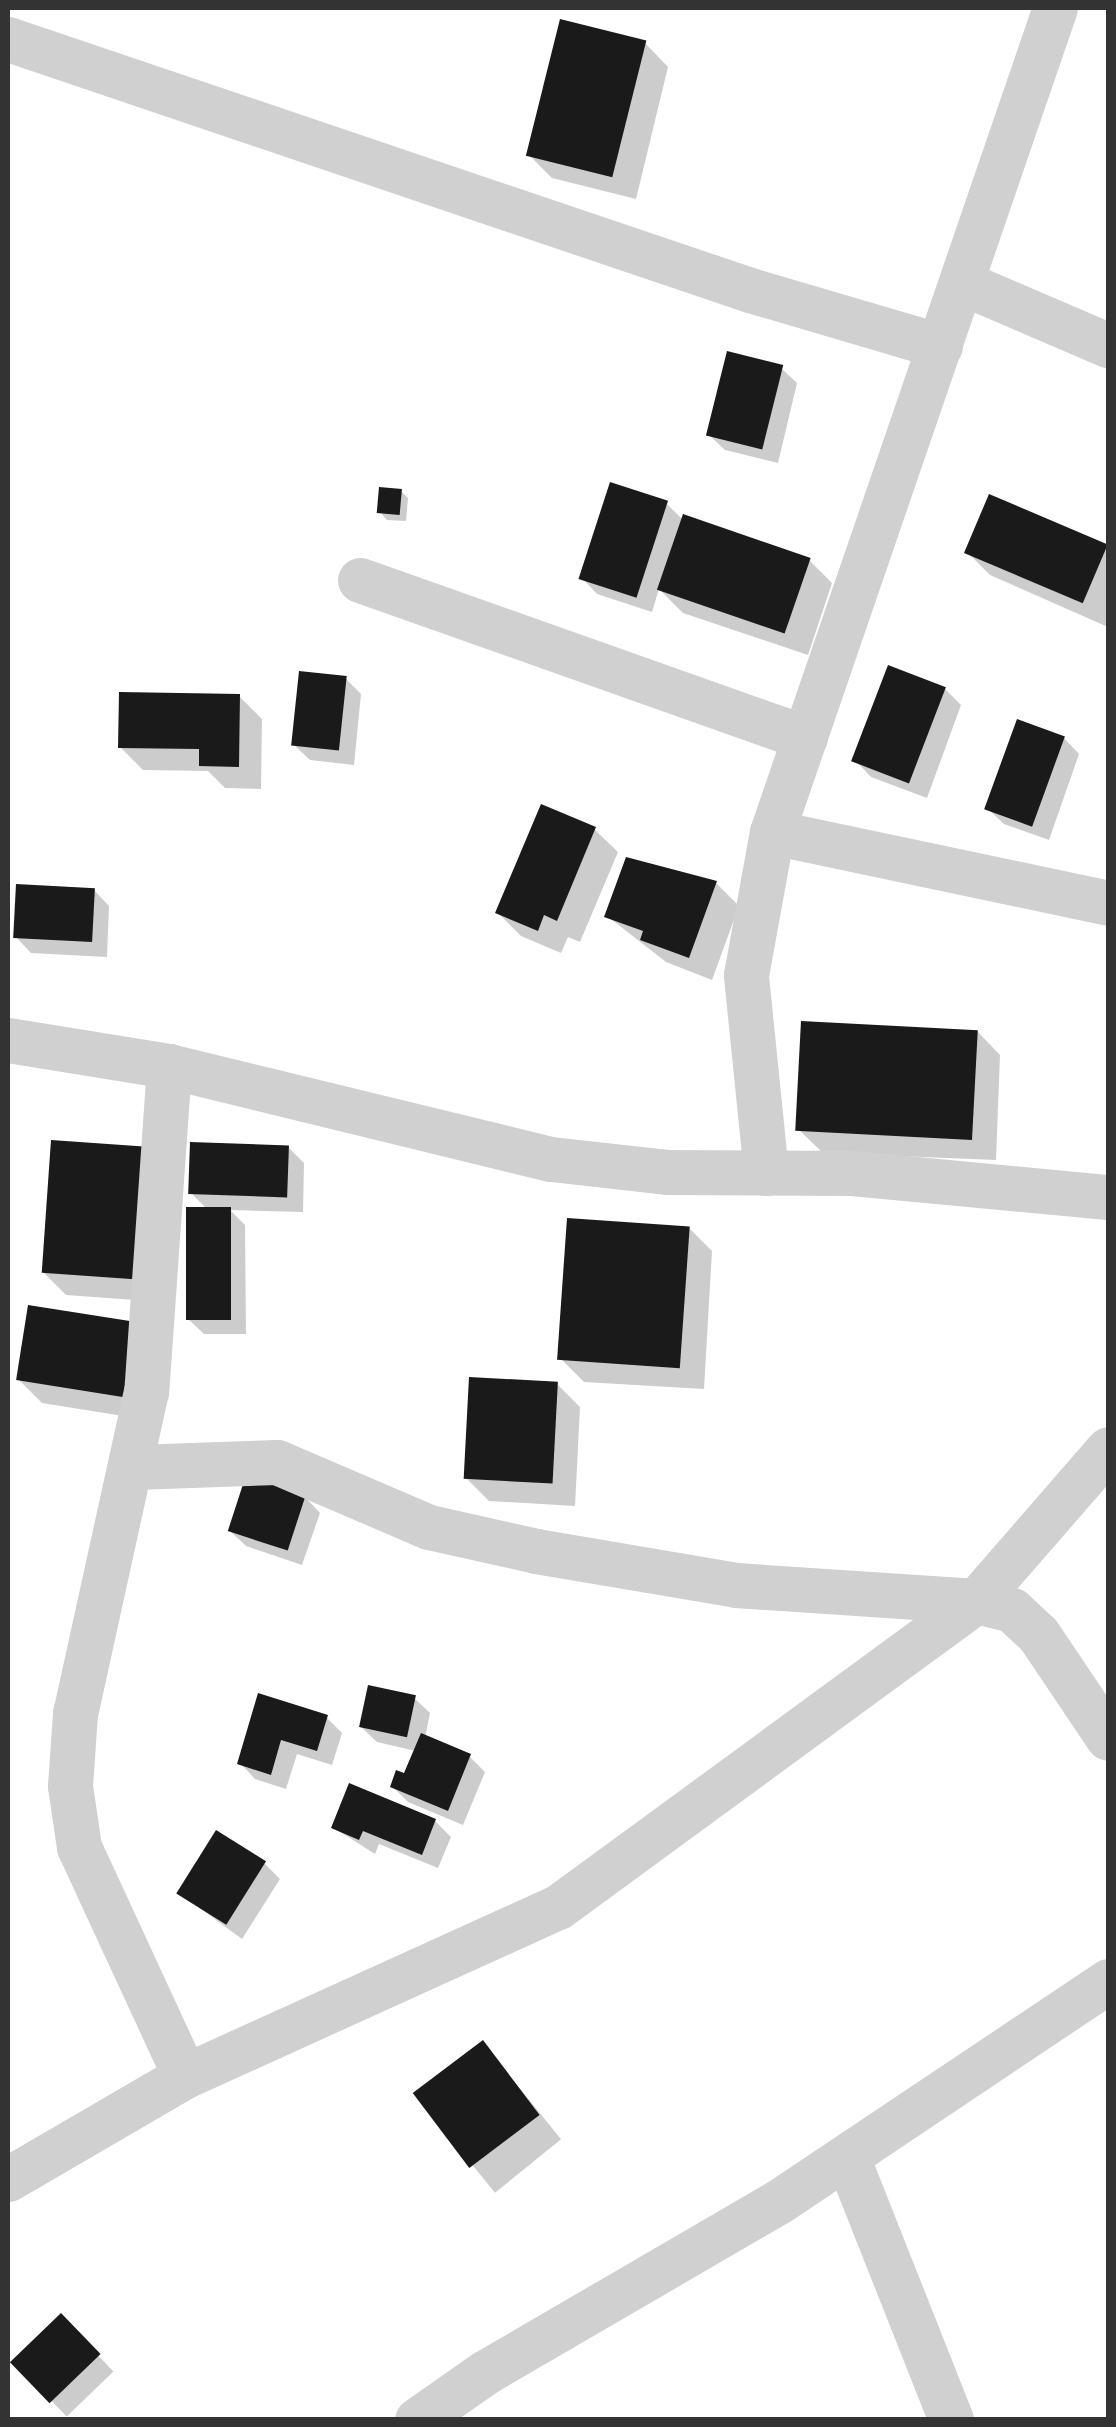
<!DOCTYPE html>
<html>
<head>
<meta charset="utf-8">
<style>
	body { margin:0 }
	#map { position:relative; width:1116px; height:2427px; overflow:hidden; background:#fff; font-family:Mulish,sans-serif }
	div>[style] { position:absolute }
	.shadow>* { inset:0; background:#0003; transform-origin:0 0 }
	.building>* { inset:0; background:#1a1a1a; transform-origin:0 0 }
	.street>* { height:45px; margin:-22.5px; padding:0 22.5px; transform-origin:22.5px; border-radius:22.5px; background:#d0d0d0 }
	span { translate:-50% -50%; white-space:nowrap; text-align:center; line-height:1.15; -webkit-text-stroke:10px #fff; paint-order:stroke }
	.frame { position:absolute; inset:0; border:10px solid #333; pointer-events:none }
</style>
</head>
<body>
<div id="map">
	<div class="shadow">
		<div style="clip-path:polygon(645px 43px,668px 67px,636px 199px,552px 178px,529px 155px)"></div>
		<div style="clip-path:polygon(781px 368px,797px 383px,778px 463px,725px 450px,709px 435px)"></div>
		<div style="clip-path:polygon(401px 491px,408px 498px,406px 521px,387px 520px,380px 512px)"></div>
		<div style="clip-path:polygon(991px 497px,1108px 548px,1108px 627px,990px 575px,967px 552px)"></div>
		<div style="clip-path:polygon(666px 503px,683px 520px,809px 560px,832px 583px,808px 655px,683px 613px,659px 589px,652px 612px,597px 594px,582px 578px)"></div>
		<div style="clip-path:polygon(346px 679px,361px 694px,354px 765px,310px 760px,294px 745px)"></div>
		<div style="clip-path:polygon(945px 689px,961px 705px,927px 798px,871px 777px,856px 761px)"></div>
		<div style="clip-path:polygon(239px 696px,262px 719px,261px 789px,225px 788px,208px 771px,143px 770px,120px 747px)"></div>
		<div style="clip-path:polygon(1064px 738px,1079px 754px,1049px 840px,1004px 824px,988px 809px)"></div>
		<div style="clip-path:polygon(594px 829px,618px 852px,580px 942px,568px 937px,561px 953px,521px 936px,498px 913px)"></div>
		<div style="clip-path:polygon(716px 883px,739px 906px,712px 980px,666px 962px,607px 916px)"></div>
		<div style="clip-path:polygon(94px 890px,109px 906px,107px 957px,31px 953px,16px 937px)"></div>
		<div style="clip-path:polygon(977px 1031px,1000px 1055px,996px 1160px,823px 1153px,799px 1130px)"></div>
		<div style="clip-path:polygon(53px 1142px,163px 1302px,66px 1295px,43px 1272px)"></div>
		<div style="clip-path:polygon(288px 1147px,304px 1163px,303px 1212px,230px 1210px,245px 1225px,246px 1334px,204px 1334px,188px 1319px,207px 1209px,191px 1193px)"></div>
		<div style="clip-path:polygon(689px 1228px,712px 1251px,704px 1389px,584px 1382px,561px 1359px)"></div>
		<div style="clip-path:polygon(30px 1308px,148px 1420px,42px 1403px,19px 1380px)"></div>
		<div style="clip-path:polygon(557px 1384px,580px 1407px,575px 1506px,489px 1501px,466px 1478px)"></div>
		<div style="clip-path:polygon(305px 1497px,320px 1513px,302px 1565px,246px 1546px,230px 1531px)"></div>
		<div style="clip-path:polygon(260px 1696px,326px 1717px,342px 1733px,332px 1765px,297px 1754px,286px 1789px,255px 1779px,240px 1763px)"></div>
		<div style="clip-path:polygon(414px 1698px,430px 1713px,425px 1738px,470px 1757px,485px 1772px,463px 1825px,408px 1802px,392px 1786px,406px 1777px,416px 1751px,377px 1742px,361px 1727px)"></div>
		<div style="clip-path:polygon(435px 1821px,451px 1837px,438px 1868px,379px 1844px,375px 1854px,334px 1828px)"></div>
		<div style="clip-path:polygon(264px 1863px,280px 1879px,242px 1939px,179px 1893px)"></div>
		<div style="left:483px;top:2043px;width:124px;height:85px;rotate:51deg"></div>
		<div style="left:60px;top:2316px;width:77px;height:65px;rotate:46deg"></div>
	</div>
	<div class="building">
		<div style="left:560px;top:19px;width:89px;height:141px;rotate:14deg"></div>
		<div style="left:727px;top:351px;width:58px;height:87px;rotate:14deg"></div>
		<div style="left:610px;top:482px;width:61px;height:102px;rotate:18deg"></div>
		<div style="left:379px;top:487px;width:23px;height:26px;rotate:5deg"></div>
		<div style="left:989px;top:494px;width:129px;height:64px;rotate:23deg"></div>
		<div style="left:683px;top:514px;width:135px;height:80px;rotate:19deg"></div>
		<div style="left:888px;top:665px;width:62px;height:103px;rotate:21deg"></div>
		<div style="left:299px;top:671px;width:48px;height:75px;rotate:6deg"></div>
		<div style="clip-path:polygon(119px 692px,240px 694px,239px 767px,199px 766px,199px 749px,118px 748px)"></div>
		<div style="left:1017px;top:719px;width:51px;height:96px;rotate:20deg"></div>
		<div style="clip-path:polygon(541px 804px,596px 827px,557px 921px,544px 915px,538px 931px,495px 913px)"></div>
		<div style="clip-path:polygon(626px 857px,717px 881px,689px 958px,640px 940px,643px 931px,604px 917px)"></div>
		<div style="left:16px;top:884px;width:79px;height:54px;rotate:3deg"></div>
		<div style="left:801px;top:1021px;width:177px;height:110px;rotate:3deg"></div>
		<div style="left:51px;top:1140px;width:100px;height:133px;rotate:4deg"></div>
		<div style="left:190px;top:1142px;width:99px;height:52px;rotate:2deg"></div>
		<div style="left:186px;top:1207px;width:45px;height:113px"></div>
		<div style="left:567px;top:1218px;width:123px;height:142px;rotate:4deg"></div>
		<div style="left:28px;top:1305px;width:111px;height:76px;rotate:9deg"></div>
		<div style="left:469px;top:1377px;width:89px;height:102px;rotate:3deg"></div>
		<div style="left:246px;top:1475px;width:63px;height:59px;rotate:18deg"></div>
		<div style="left:368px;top:1685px;width:49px;height:43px;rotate:12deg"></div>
		<div style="clip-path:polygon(258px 1693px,328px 1715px,317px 1751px,281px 1740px,271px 1775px,237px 1764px)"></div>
		<div style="clip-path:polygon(421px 1733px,471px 1754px,448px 1811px,390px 1787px,396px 1770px,404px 1773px)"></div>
		<div style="clip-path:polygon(349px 1783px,436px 1819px,422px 1855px,363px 1831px,359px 1840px,331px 1828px)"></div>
		<div style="left:216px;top:1830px;width:59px;height:75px;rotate:32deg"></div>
		<div style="left:483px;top:2040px;width:94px;height:88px;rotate:53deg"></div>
		<div style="left:61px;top:2313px;width:57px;height:71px;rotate:46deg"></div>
	</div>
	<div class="street">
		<div style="left:8px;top:39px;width:783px;rotate:18.69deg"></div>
		<div style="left:750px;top:290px;width:198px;rotate:16.4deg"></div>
		<div style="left:963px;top:283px;width:158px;rotate:23.2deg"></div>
		<div style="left:360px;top:580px;width:472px;rotate:19.5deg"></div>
		<div style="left:772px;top:832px;width:343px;rotate:11.9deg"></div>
		<div style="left:8px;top:1040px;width:163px;rotate:9.2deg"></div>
		<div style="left:169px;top:1066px;width:393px;rotate:13.7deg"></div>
		<div style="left:551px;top:1159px;width:116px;rotate:6.4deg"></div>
		<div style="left:666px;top:1172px;width:186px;rotate:0.3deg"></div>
		<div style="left:852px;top:1173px;width:257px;rotate:5.4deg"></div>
		<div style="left:169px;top:1066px;width:326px;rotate:94deg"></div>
		<div style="left:146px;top:1391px;width:330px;rotate:102.4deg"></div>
		<div style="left:75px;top:1713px;width:73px;rotate:93.9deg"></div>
		<div style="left:70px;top:1786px;width:62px;rotate:81.6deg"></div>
		<div style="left:79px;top:1847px;width:252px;rotate:65.2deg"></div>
		<div style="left:766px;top:1173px;width:199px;rotate:-95.8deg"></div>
		<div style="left:746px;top:975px;width:145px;rotate:-79.7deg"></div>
		<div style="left:772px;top:832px;width:871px;rotate:-71.05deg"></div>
		<div style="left:134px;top:1467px;width:143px;rotate:-2deg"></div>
		<div style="left:277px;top:1462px;width:165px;rotate:23.2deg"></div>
		<div style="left:429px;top:1527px;width:110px;rotate:12.6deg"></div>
		<div style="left:536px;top:1551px;width:203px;rotate:9.6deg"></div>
		<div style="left:736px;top:1585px;width:241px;rotate:3.8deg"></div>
		<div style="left:976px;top:1601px;width:37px;rotate:14deg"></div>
		<div style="left:1012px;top:1610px;width:35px;rotate:43deg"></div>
		<div style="left:1038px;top:1634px;width:125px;rotate:56.1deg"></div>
		<div style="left:847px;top:2157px;width:283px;rotate:68.4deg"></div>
		<div style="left:8px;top:2179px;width:205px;rotate:-30.2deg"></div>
		<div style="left:185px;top:2076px;width:409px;rotate:-24.4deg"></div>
		<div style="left:558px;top:1907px;width:518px;rotate:-36.21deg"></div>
		<div style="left:976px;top:1601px;width:201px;rotate:-49deg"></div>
		<div style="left:417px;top:2420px;width:82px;rotate:-35deg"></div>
		<div style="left:484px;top:2373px;width:340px;rotate:-30.2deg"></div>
		<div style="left:778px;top:2202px;width:397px;rotate:-33.8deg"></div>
	</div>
	<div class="frame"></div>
</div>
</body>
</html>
